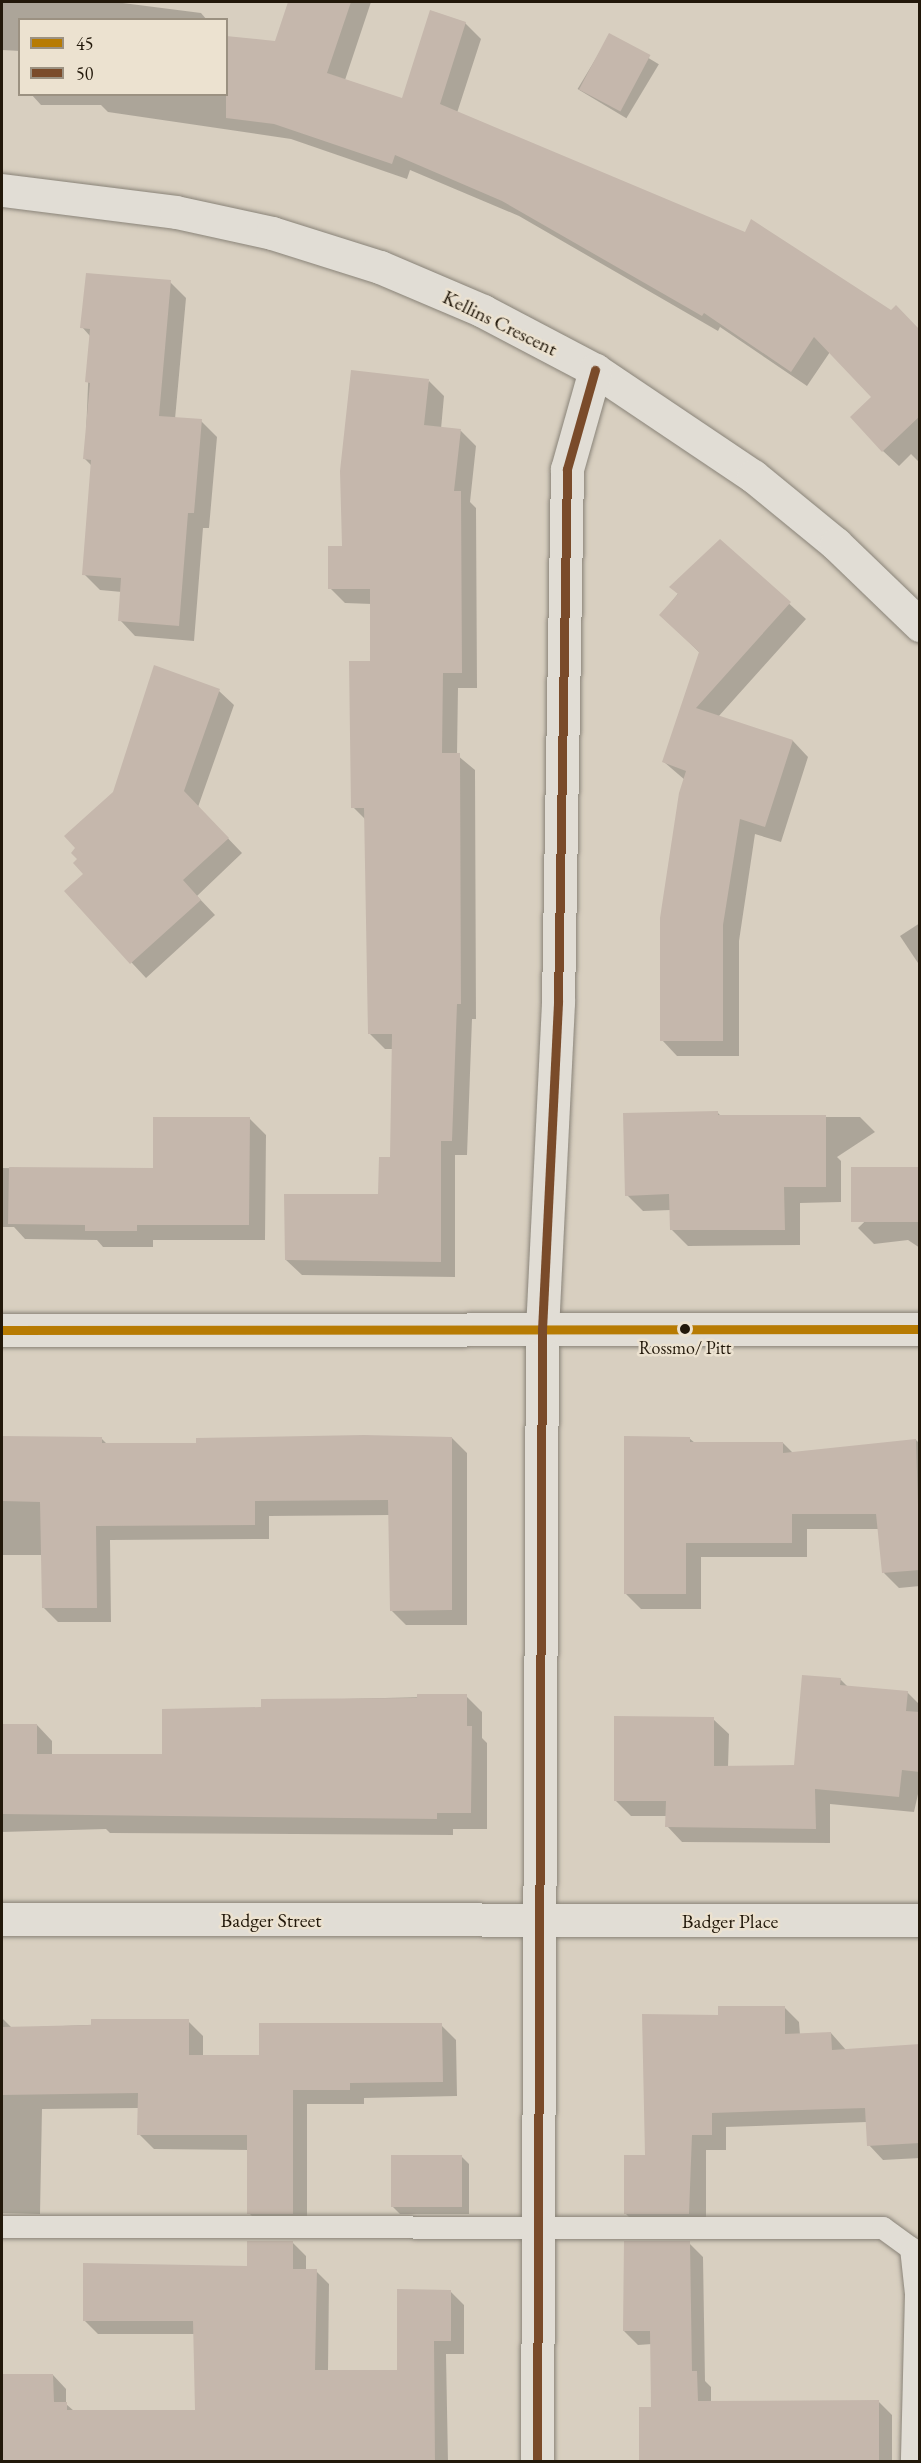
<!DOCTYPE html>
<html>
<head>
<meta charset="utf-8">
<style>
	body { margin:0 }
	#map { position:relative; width:921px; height:2463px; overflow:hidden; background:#d8cfc0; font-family:"EB Garamond",serif }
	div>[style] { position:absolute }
	.shadow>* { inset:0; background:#0003; transform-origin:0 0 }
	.building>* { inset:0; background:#c5b7ac; transform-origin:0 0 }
	.roads { filter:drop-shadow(0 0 2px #898378) drop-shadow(0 0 2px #898378) }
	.service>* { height:22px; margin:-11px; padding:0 11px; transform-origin:11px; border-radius:11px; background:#e1ddd5 }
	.minor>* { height:33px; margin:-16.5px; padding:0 16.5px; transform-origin:16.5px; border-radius:16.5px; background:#e1ddd5 }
	.bus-1>* { height:9px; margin:-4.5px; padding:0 4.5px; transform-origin:4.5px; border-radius:4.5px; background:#b77b03 }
	.bus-2>* { height:9px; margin:-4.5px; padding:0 4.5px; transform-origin:4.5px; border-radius:4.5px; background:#7a4b2a }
	.dots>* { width:16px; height:16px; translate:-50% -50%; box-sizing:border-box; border:3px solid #ece2d0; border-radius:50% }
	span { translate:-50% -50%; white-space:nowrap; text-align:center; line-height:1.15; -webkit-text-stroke:5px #ece2d0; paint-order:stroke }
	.bus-label { font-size:18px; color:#22180a }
	.street-label { font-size:20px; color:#22180a }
	.frame { position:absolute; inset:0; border:3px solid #22180a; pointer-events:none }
	.legend { position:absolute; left:18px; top:18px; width:210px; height:78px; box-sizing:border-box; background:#ece2d0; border:2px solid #9b9181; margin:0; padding:8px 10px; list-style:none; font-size:18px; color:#22180a }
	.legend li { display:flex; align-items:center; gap:12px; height:30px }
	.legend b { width:30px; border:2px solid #9b9181 }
</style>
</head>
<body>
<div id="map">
	<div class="shadow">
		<div style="clip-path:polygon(2px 2px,115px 2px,201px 13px,207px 20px,20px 20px,20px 51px,2px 50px)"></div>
		<div style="clip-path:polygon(290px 2px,371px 2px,345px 80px,403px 100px,465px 23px,481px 39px,457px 113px,920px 331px,920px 463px,911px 454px,899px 466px,883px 451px,873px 397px,830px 352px,807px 386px,720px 327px,718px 331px,519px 216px,410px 170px,407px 179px,291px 139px,108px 112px,101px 105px,41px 105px,31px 94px,226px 94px,276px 42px)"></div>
		<div style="left:610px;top:35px;width:57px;height:63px;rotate:31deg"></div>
		<div style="clip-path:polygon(170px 282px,186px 298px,175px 419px,201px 421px,217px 437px,209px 528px,203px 528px,194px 641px,135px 636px,120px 620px,122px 592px,100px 590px,84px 574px,92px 466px,85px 459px,90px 336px,82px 327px)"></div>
		<div style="clip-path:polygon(429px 381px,444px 396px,441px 429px,461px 431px,476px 446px,470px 502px,476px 508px,477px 688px,458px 688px,457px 755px,475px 770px,476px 1019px,472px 1019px,467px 1155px,455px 1155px,455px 1277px,302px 1275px,286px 1260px,380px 1196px,392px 1158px,393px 1049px,385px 1049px,369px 1033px,366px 820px,353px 807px,372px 662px,372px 604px,345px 603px,330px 588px,344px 548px)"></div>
		<div style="clip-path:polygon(720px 541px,806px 619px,718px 717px,793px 741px,808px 757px,781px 842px,755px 834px,739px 941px,739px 1056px,677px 1056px,662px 1040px,685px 780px,664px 762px,700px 653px,661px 615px)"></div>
		<div style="clip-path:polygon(219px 691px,234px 705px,198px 807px,242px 853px,197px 896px,215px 915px,146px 978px,66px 892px,85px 874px,114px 792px)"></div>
		<div style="clip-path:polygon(920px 923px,920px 966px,900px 936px)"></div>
		<div style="clip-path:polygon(717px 1112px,722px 1117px,860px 1117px,875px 1132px,837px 1157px,841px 1161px,841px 1202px,800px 1203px,800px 1245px,688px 1246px,672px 1230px,671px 1210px,643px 1211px,627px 1195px)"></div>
		<div style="clip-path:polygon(250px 1119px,266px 1135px,265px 1240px,153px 1240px,153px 1247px,103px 1247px,97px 1240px,25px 1239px,14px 1227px,2px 1227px,2px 1168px,155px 1170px)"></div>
		<div style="clip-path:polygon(920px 1168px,920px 1248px,908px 1240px,874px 1244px,858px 1228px)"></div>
		<div style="clip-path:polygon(2px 1437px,101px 1438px,108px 1445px,452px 1438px,467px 1453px,467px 1625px,406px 1625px,391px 1610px,390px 1515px,269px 1516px,269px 1539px,110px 1540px,111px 1622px,58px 1622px,43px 1607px,43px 1555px,2px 1555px)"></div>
		<div style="clip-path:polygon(689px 1438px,695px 1443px,783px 1443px,793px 1453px,916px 1440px,920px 1444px,920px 1586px,899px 1588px,884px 1573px,879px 1529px,807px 1529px,807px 1557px,701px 1557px,701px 1609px,641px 1609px,626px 1594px)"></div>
		<div style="clip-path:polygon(840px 1679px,848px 1687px,907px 1692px,920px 1705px,920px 1785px,914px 1812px,830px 1804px,830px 1843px,682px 1842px,667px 1826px,667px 1816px,631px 1816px,615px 1800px,713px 1719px,729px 1734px,728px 1767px,795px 1766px)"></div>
		<div style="clip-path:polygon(466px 1696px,482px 1712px,482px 1738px,487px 1743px,487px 1829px,453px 1829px,453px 1835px,110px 1833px,106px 1829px,2px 1832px,2px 1726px,37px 1725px,52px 1741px,52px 1756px,164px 1756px,262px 1708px,262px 1701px)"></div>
		<div style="clip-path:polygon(785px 2008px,799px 2022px,800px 2035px,831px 2033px,846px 2050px,920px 2045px,920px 2158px,883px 2160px,869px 2145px,867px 2122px,726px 2127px,726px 2150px,706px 2150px,706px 2219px,640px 2228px,626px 2214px,647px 2157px,720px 2016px)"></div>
		<div style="clip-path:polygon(2px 2018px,12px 2028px,188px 2021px,203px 2036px,203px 2057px,261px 2057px,441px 2025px,456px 2040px,457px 2096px,364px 2098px,364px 2104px,307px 2104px,307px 2228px,264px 2228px,249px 2213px,249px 2150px,154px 2149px,139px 2134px,139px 2108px,42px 2109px,40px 2214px,2px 2213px)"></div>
		<div style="clip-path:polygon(461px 2156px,469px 2164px,469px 2214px,400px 2214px,392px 2206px)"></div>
		<div style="clip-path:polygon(292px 2242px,306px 2256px,306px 2270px,316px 2271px,329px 2284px,328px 2372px,398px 2371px,450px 2291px,464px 2305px,464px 2354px,446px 2354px,448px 2462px,2px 2462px,2px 2376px,53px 2375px,66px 2389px,66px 2404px,74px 2411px,196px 2411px,194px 2334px,98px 2334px,85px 2321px,249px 2268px)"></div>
		<div style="clip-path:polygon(689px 2243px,703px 2257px,705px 2381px,711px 2387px,711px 2402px,878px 2401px,892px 2415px,892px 2462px,641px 2462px,653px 2408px,652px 2344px,638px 2345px,624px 2331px)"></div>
	</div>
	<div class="building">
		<div style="clip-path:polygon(288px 2px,351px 2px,327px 73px,402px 98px,430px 10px,466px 22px,440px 104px,745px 232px,751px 219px,891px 310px,896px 305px,920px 330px,920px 416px,882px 452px,850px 417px,871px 397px,814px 337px,791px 372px,704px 313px,702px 316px,502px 201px,395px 155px,392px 164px,274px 124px,226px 118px,226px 36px,275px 41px)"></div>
		<div style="left:609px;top:33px;width:47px;height:64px;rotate:28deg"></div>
		<div style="clip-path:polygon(86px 273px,171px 280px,159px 416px,202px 419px,194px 513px,188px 513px,179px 626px,118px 621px,121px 578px,82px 575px,91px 460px,83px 459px,90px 383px,85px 382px,90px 329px,80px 328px)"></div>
		<div style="clip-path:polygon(351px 370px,429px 379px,424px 425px,461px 429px,454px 491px,461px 491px,462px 673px,443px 673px,442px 753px,460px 753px,461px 1004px,457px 1004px,452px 1141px,441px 1141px,441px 1262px,285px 1260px,284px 1194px,378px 1194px,379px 1157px,390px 1157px,392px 1034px,368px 1034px,364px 808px,351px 808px,349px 661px,370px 661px,370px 589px,328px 589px,328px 546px,342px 546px,340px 471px)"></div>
		<div style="clip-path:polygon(720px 539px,791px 602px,696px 708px,793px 740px,765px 827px,740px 819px,723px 925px,723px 1041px,660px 1041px,660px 918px,679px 793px,686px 771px,662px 762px,699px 652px,659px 615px,678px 594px,669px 587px)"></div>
		<div style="clip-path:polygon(154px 665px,220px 689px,184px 791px,229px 838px,183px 880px,201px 900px,130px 964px,64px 891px,83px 874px,73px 863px,77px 859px,71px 853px,75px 848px,64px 836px,113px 792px)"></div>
		<div style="clip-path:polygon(718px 1111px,718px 1115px,826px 1115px,826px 1187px,784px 1187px,785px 1230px,670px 1230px,669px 1194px,625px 1196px,623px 1113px)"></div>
		<div style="clip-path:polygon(153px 1117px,250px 1117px,249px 1225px,137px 1225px,137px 1231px,85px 1231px,85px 1225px,8px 1224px,9px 1167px,153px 1168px)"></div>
		<div style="left:920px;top:1167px;width:55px;height:69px;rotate:90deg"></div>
		<div style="clip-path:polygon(364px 1435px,452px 1437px,452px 1610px,390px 1611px,388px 1500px,255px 1501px,255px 1525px,96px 1526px,97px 1608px,42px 1608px,40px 1502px,2px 1501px,2px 1436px,102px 1437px,102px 1443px,196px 1443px,196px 1438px)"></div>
		<div style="clip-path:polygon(624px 1436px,690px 1437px,690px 1442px,783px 1442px,783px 1453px,916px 1439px,920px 1570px,882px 1573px,876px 1514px,792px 1514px,792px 1543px,686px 1543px,686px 1594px,624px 1594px)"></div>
		<div style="clip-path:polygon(802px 1675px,841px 1678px,840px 1685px,908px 1691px,906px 1711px,920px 1712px,920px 1772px,902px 1770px,899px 1797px,815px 1789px,816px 1829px,665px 1827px,666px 1801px,614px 1801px,614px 1716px,714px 1717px,714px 1766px,794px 1765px)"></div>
		<div style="clip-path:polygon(417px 1694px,467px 1694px,467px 1726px,472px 1726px,471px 1813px,437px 1813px,437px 1819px,2px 1814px,2px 1724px,37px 1724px,37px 1754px,162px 1754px,162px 1709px,261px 1707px,261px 1699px,417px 1698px)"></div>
		<div style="clip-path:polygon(718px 2006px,785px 2006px,785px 2034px,831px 2032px,832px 2050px,920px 2044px,920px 2143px,867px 2146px,865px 2108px,712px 2113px,712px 2135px,692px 2135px,689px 2214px,624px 2214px,624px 2155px,645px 2155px,642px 2014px,718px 2015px)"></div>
		<div style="clip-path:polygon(91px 2019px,189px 2019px,189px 2055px,259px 2055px,259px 2023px,442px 2023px,443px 2082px,350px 2083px,350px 2090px,293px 2090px,293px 2214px,247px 2214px,247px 2135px,137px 2135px,138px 2093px,2px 2095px,2px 2027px,91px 2025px)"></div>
		<div style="left:391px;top:2155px;width:71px;height:52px"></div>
		<div style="clip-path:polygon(247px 2241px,293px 2241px,293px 2269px,317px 2269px,315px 2370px,397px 2370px,397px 2289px,451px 2290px,451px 2341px,434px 2341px,435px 2462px,2px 2462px,2px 2374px,53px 2374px,54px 2402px,67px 2402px,67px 2410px,195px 2410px,193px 2321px,83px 2321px,83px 2263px,247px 2266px)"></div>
		<div style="clip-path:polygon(624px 2241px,690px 2241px,692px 2371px,697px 2371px,698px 2401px,879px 2400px,879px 2462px,639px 2462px,639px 2407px,651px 2407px,650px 2331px,623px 2331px)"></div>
	</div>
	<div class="roads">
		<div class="service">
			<div style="left:2px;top:2227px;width:881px;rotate:0.07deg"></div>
			<div style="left:883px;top:2228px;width:34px;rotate:36deg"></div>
			<div style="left:911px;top:2248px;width:46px;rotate:83.8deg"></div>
			<div style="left:916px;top:2294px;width:168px;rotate:91.4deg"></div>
		</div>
		<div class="minor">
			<div style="left:2px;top:190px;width:175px;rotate:7.2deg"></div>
			<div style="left:176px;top:212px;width:98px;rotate:12.3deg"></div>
			<div style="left:272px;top:233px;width:113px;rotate:17.5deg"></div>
			<div style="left:380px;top:267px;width:112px;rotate:23.1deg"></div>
			<div style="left:483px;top:311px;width:127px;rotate:27.8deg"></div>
			<div style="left:595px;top:370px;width:190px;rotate:33.9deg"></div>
			<div style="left:753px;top:476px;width:107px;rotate:39.3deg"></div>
			<div style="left:836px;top:544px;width:117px;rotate:44deg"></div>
			<div style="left:2px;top:1330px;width:918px;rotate:-0.06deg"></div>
			<div style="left:2px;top:1919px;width:918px;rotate:0.06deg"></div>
			<div style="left:537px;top:2462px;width:1132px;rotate:-89.75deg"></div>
			<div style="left:542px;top:1330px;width:328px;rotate:-87.2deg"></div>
			<div style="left:558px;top:1002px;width:533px;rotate:-89.03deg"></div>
			<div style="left:567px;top:469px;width:103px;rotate:-74.2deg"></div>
		</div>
	</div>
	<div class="bus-1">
		<div style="left:2px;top:1330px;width:918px;rotate:-0.06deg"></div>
	</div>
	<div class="bus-2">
		<div style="left:537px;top:2462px;width:1132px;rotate:-89.75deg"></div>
		<div style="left:542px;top:1330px;width:328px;rotate:-87.2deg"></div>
		<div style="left:558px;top:1002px;width:533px;rotate:-89.03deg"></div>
		<div style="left:567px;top:469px;width:103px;rotate:-74.2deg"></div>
	</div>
	<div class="dots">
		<div style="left:685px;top:1329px;background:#22180a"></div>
	</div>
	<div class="bus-label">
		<span style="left:685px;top:1348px">Rossmo/ Pitt</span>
	</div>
	<div class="street-label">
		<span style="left:500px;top:323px;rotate:26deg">Kellins Crescent</span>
		<span style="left:271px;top:1920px">Badger Street</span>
		<span style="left:730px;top:1921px">Badger Place</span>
	</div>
	<div class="frame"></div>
	<ul class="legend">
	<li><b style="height:8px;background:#b77b03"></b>45</li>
	<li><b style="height:8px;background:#7a4b2a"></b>50</li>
	</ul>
</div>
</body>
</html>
